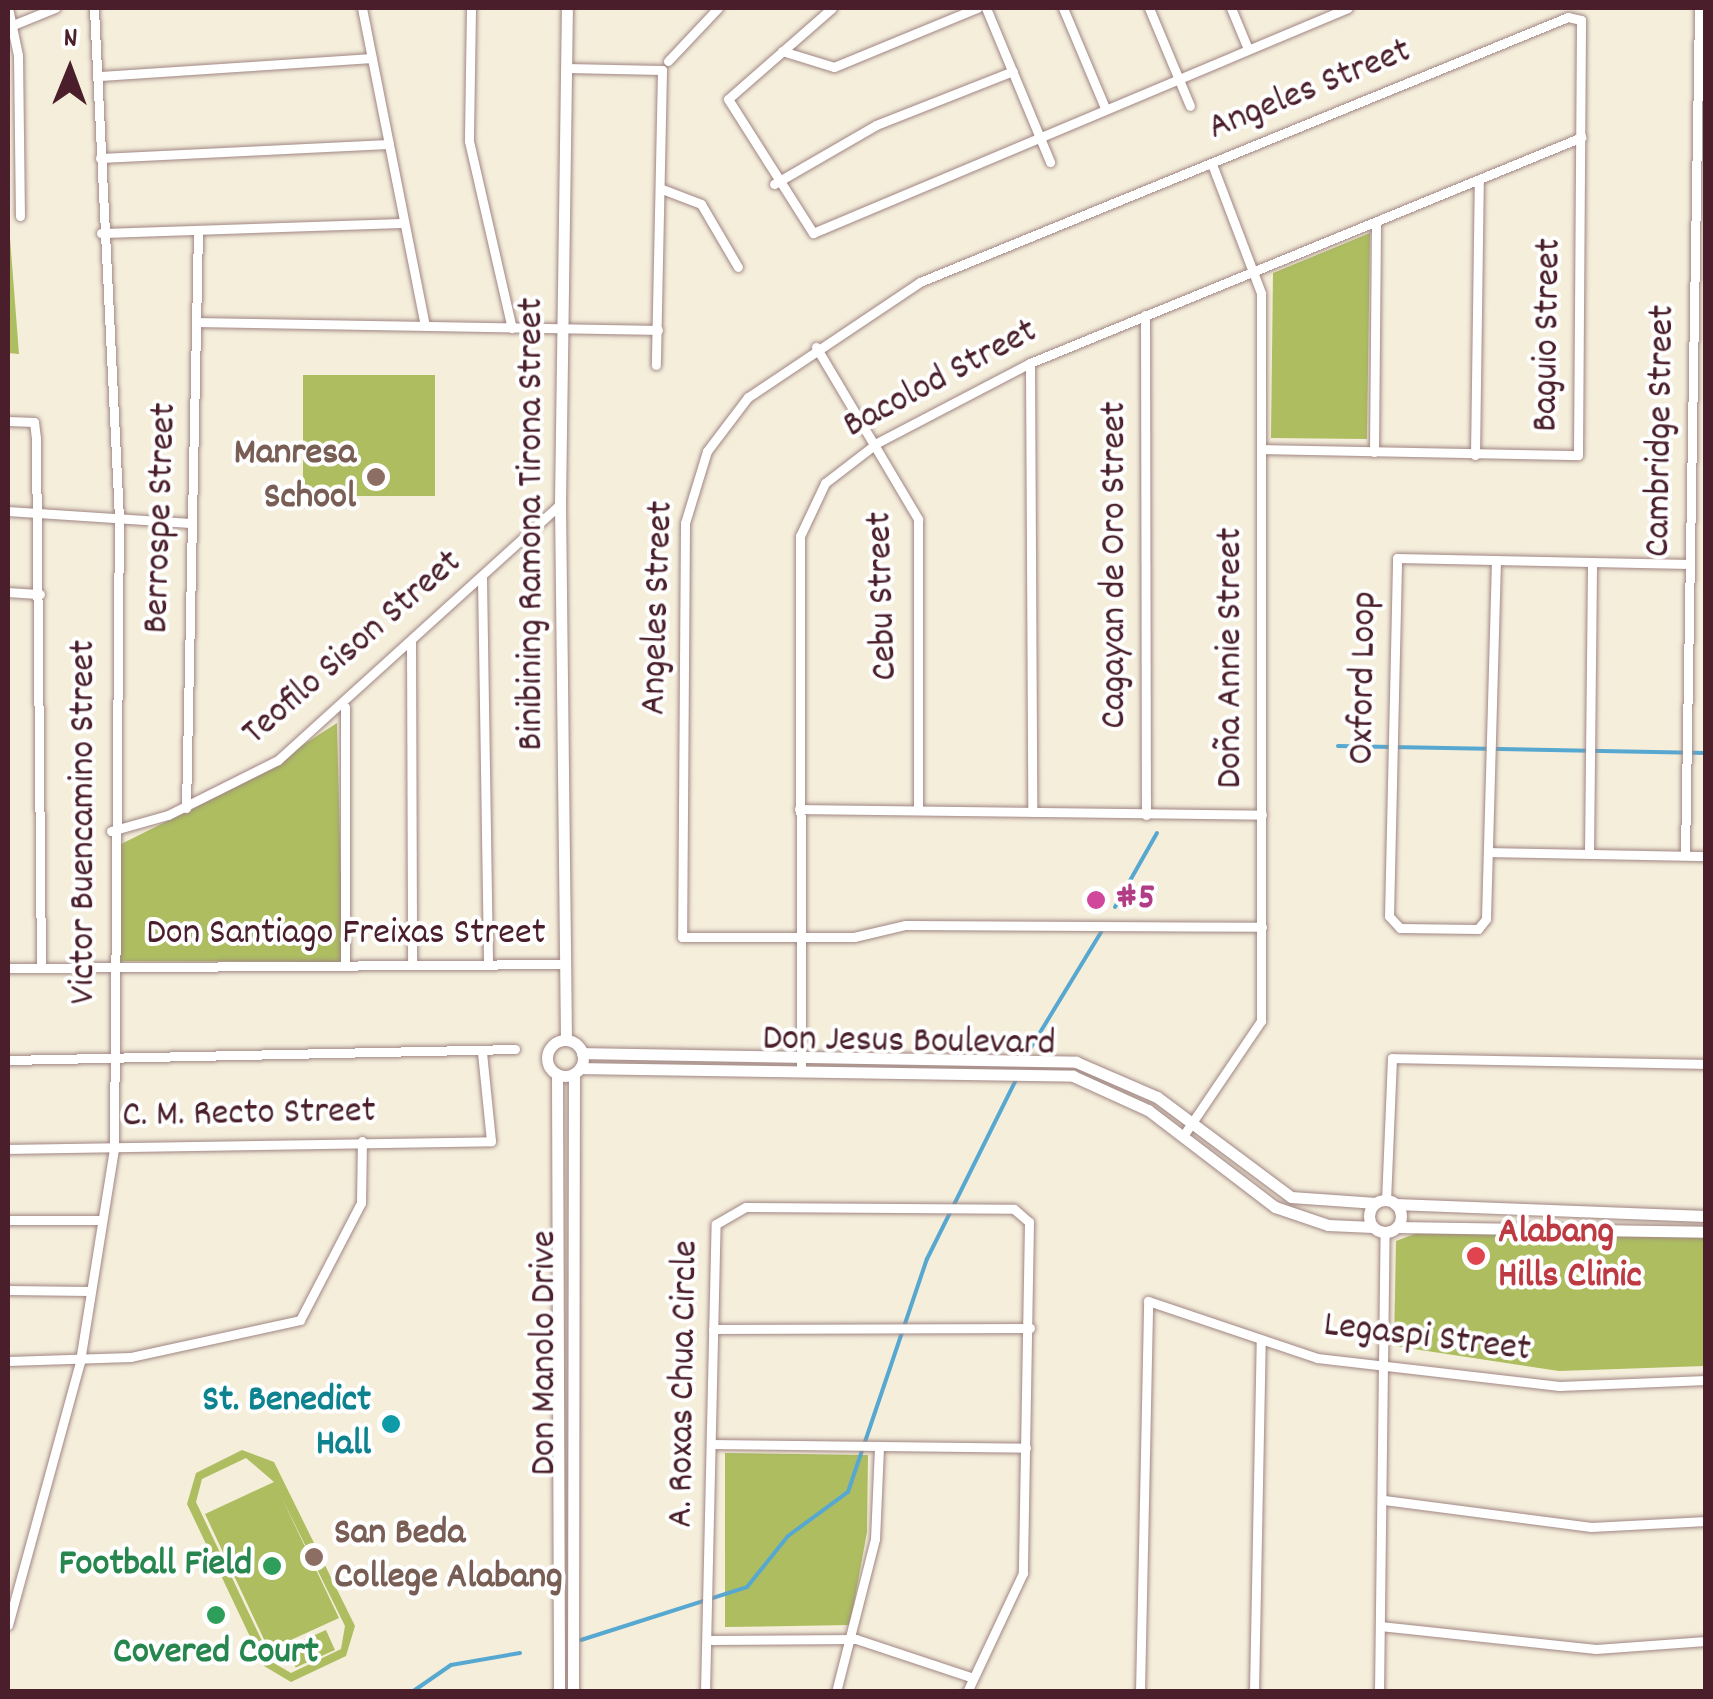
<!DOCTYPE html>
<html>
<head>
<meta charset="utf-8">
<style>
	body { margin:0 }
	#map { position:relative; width:1713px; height:1699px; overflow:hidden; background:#f5eedb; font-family:Dekko,sans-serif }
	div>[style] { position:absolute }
	.green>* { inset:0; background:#adbd60; transform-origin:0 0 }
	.stream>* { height:4px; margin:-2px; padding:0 2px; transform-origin:2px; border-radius:2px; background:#57a8d1 }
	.roads { filter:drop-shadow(0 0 2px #a08683) drop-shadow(0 0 2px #a08683) }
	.minor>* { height:9px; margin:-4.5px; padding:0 4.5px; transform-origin:4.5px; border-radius:4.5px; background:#fff }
	.tertiary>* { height:11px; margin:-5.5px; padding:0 5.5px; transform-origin:5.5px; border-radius:5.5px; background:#fff }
	.tertiary>.ring { margin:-5.5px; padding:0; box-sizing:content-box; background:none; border:11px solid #fff; border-radius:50% }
	.dots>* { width:28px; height:28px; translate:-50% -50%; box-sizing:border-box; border:5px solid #fff; border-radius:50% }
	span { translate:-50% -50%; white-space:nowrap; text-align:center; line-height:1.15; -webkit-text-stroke:8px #fff; paint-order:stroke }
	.street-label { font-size:38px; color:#4a1f2b }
	.education-label { font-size:38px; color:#785e54; font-weight:700 }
	.right { translate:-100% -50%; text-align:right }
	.left { translate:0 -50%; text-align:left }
	.hotel-label { font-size:38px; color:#b23c85; font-weight:700 }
	.health-label { font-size:38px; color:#be3a42; font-weight:700 }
	.culture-label { font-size:38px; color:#0d838f; font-weight:700 }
	.leisure-label { font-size:38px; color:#27864d; font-weight:700 }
	.frame { position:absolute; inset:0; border:10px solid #4a1f2b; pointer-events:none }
	.north { position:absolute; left:20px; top:20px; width:100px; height:100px; -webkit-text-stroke:8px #fff; paint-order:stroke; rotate:1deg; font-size:28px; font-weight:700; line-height:40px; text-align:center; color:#4a1f2b }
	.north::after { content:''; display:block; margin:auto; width:35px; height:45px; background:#4a1f2b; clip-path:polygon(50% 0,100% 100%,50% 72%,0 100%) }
</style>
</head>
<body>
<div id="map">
	<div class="green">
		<div style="clip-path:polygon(1370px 233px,1367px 439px,1271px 438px,1273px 273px)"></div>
		<div style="clip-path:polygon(10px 238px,19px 354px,8px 353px)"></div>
		<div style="left:303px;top:375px;width:132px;height:121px"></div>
		<div style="clip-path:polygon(337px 723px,343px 962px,118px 961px,121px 844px,244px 783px)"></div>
		<div style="clip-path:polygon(1417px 1233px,1705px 1234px,1705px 1366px,1559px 1371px,1394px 1346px,1396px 1241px)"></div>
		<div style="clip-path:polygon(evenodd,242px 1450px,274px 1462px,355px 1626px,346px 1656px,291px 1682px,264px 1666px,187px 1504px,196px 1473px,242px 1450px,246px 1458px,274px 1482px,205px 1514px,269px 1650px,339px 1618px,280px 1494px,345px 1626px,341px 1649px,291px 1673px,272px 1662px,196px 1502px,202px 1479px,246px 1458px)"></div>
		<div style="clip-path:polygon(725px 1453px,868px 1455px,867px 1532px,850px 1625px,725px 1627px)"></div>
		<div style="left:326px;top:1630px;width:22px;height:43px;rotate:66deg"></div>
	</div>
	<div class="stream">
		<div style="left:1338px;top:746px;width:368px;rotate:1.1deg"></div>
		<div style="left:1115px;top:907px;width:85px;rotate:-60.4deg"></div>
		<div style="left:1030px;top:1049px;width:137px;rotate:-58.7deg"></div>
		<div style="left:581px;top:1640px;width:174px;rotate:-17.7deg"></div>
		<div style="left:747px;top:1587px;width:65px;rotate:-51.2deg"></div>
		<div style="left:788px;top:1536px;width:74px;rotate:-36.3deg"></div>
		<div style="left:848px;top:1492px;width:246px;rotate:-71.3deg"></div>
		<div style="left:927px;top:1259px;width:200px;rotate:-63.6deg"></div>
		<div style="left:412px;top:1692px;width:47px;rotate:-34.7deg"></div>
		<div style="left:451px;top:1665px;width:70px;rotate:-9.9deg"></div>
	</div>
	<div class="roads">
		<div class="minor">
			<div style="left:8px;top:8px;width:48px;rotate:78deg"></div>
			<div style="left:18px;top:55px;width:161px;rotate:89.3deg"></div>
			<div style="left:362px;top:8px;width:324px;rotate:78.8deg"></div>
			<div style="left:471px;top:8px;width:133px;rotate:90.9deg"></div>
			<div style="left:469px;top:141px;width:192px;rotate:77.1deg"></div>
			<div style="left:832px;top:8px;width:138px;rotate:138.8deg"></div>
			<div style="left:728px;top:99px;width:159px;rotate:57.6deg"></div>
			<div style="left:813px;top:233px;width:580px;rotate:-22.81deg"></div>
			<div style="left:986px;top:8px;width:167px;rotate:67.4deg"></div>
			<div style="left:1063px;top:8px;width:108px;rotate:67.2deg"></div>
			<div style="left:1149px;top:8px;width:106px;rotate:67.3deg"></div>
			<div style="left:1231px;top:8px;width:44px;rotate:67.5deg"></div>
			<div style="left:8px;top:27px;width:51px;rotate:-22deg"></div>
			<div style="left:782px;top:51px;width:54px;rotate:17.1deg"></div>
			<div style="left:834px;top:67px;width:155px;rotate:-22.4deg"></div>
			<div style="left:668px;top:61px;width:73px;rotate:-46.7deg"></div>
			<div style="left:566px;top:68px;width:96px;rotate:1.2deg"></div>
			<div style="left:662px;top:70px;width:295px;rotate:91.2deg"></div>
			<div style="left:101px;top:76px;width:271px;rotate:-3.8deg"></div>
			<div style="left:100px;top:158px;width:289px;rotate:-2.8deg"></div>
			<div style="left:774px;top:184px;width:118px;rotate:-30deg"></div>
			<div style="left:876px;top:125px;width:147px;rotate:-21.5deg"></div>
			<div style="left:662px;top:189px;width:42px;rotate:21deg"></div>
			<div style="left:701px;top:204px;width:73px;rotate:59.6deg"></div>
			<div style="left:101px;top:233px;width:303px;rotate:-1.9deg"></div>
			<div style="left:1145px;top:315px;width:500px;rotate:89.89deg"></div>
			<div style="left:199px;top:322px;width:459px;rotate:1deg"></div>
			<div style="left:816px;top:347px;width:200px;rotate:59.3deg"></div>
			<div style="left:918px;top:519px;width:290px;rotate:90deg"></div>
			<div style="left:1030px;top:363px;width:449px;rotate:89.7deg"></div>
			<div style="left:8px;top:421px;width:26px;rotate:2deg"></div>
			<div style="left:34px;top:422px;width:17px;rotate:83deg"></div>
			<div style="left:36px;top:439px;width:528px;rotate:89.46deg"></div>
			<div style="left:1262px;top:449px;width:316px;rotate:1.1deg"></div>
			<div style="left:1578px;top:455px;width:435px;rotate:-89.6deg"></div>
			<div style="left:1581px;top:20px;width:13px;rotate:-167deg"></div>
			<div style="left:1568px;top:17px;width:700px;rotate:157.76deg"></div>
			<div style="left:920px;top:282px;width:207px;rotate:146.2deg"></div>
			<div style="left:748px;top:397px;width:68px;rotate:127.2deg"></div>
			<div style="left:707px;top:451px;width:75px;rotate:107deg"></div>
			<div style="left:685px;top:523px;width:414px;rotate:90.4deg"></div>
			<div style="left:682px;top:937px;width:172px"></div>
			<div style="left:854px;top:937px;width:52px;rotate:-13.2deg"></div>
			<div style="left:905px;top:925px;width:357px;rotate:0.3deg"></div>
			<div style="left:1374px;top:452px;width:230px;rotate:-89.5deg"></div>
			<div style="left:1475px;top:455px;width:274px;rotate:-89.2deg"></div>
			<div style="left:8px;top:511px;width:182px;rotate:3.8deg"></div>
			<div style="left:1496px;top:560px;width:359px;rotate:91.6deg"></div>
			<div style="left:1486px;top:919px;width:13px;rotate:129deg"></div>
			<div style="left:1478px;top:929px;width:78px;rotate:-179.3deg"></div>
			<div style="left:1400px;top:928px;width:16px;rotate:-133deg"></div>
			<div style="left:1389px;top:916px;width:358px;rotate:-88.7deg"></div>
			<div style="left:1397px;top:558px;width:195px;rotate:1.2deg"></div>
			<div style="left:1592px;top:562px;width:98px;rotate:1.2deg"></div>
			<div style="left:482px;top:578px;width:387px;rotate:89.1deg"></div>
			<div style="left:8px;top:592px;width:32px;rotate:4deg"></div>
			<div style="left:411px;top:643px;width:322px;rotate:89.8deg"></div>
			<div style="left:186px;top:808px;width:578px;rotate:-88.81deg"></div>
			<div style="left:799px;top:809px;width:463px;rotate:0.7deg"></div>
			<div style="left:111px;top:831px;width:59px;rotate:-15.7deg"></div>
			<div style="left:168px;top:815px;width:123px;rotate:-26.6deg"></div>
			<div style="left:278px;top:760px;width:381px;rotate:-42.2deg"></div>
			<div style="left:1490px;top:852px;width:216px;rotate:1.1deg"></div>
			<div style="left:1589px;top:854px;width:292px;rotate:-89.4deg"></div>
			<div style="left:1685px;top:855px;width:847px;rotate:-89.05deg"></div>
			<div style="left:345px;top:964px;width:257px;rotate:-90deg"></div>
			<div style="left:8px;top:968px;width:557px;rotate:-0.41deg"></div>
			<div style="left:8px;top:1060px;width:507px;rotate:-1.24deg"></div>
			<div style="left:801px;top:1069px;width:533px;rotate:-90.11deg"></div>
			<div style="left:800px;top:536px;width:59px;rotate:-64.7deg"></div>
			<div style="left:825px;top:483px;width:66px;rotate:-37.6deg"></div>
			<div style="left:877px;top:443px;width:173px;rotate:-27.6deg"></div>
			<div style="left:1030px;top:363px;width:596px;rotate:-22.27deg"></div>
			<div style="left:1183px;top:1136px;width:139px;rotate:-55.9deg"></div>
			<div style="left:1261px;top:1021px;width:728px;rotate:-90deg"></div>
			<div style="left:1261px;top:293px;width:138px;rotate:-110.8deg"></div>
			<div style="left:8px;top:1149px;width:483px;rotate:-0.9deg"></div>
			<div style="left:491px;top:1141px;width:88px;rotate:-95.8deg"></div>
			<div style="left:1386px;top:1201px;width:143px;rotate:-87.6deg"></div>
			<div style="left:1392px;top:1058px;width:314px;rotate:1.1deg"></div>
			<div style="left:8px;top:1220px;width:94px"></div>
			<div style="left:8px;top:1290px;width:82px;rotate:0.7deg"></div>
			<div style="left:713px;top:1329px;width:317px;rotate:-0.2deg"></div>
			<div style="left:8px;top:1361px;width:123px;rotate:-1.9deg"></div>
			<div style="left:131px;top:1357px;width:173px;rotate:-12.3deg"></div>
			<div style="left:300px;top:1320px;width:132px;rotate:-62.5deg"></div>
			<div style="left:361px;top:1203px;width:62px;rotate:-89.1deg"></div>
			<div style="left:715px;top:1444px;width:311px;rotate:0.7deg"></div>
			<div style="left:1384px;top:1500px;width:209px;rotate:7.4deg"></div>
			<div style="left:1591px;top:1527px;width:115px;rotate:-3deg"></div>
			<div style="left:8px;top:1625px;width:274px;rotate:-74.7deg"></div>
			<div style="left:80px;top:1361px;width:216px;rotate:-80.9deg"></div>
			<div style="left:114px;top:1148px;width:630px;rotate:-89.55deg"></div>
			<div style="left:119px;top:518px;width:511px;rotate:-92.81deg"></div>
			<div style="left:1380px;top:1626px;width:217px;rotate:6.1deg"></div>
			<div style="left:1596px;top:1649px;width:110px;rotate:-4.2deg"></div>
			<div style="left:712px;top:1640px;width:144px;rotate:-0.4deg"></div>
			<div style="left:856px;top:1639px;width:123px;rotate:18.4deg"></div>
			<div style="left:705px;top:1692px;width:468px;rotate:-88.7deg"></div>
			<div style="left:716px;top:1224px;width:34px;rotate:-30deg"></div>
			<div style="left:746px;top:1207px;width:268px;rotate:0.4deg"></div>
			<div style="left:1014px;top:1209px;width:20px;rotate:41deg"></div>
			<div style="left:1029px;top:1222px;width:351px;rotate:91deg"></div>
			<div style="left:1023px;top:1573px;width:132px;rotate:115.2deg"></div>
			<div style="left:836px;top:1692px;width:158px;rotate:-75.7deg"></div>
			<div style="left:875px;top:1539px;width:92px;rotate:-87.5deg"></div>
			<div style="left:1140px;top:1692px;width:391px;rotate:-88.8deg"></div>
			<div style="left:1148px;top:1301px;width:178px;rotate:18.6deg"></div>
			<div style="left:1317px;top:1358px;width:244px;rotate:6.6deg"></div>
			<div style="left:1559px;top:1386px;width:147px;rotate:-2.3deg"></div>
			<div style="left:1254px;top:1692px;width:352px;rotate:-88.9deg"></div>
			<div style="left:1379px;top:1692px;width:460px;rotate:-89.3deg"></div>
		</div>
		<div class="tertiary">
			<div style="left:566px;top:1040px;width:536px;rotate:-90.64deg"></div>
			<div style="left:560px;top:504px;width:496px;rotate:-89.2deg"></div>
			<div class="ring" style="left:547px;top:1040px;width:25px;height:25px"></div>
			<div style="left:582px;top:1053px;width:494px;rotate:1deg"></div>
			<div style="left:1076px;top:1062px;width:88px;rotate:23.4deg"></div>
			<div style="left:1157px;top:1097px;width:167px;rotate:36.7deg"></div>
			<div style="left:1291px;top:1197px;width:85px;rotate:4deg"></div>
			<div style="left:580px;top:1068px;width:493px;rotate:0.9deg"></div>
			<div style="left:1073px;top:1076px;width:82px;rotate:24.4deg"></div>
			<div style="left:1148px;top:1110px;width:160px;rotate:37.4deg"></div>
			<div style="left:1275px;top:1207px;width:56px;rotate:18.8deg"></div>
			<div style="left:1328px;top:1225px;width:45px;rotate:2.5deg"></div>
			<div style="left:557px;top:1074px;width:618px;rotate:89.81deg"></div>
			<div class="ring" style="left:1369px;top:1200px;width:21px;height:21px"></div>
			<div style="left:1395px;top:1204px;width:311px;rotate:2.2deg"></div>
			<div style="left:1397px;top:1227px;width:309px;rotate:0.9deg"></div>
			<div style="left:573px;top:1692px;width:618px;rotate:-89.91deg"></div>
		</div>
	</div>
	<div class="dots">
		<div style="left:376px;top:477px;background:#8d6e63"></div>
		<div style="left:1096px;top:900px;background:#d1479c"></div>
		<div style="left:1476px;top:1256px;background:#e0444e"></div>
		<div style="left:391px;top:1424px;background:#0f9aa8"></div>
		<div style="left:314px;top:1557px;background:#8d6e63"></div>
		<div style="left:272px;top:1566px;background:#2e9e5b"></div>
		<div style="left:216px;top:1615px;background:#2e9e5b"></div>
	</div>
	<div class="street-label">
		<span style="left:1310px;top:91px;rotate:-22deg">Angeles Street</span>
		<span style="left:1549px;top:335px;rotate:-89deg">Baguio Street</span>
		<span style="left:941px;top:380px;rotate:-28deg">Bacolod Street</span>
		<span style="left:1662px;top:431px;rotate:-89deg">Cambridge Street</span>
		<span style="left:162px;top:518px;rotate:-88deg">Berrospe Street</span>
		<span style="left:533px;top:524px;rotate:-90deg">Binibining Ramona Tirona Street</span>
		<span style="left:1116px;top:565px;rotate:-90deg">Cagayan de Oro Street</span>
		<span style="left:884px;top:596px;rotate:-92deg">Cebu Street</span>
		<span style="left:659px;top:608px;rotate:-88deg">Angeles Street</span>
		<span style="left:353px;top:649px;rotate:-41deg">Teofilo Sison Street</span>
		<span style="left:1232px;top:658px;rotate:-90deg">Doña Annie Street</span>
		<span style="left:1365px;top:678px;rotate:-89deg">Oxford Loop</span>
		<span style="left:85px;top:822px;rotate:-90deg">Victor Buencamino Street</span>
		<span style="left:346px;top:935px">Don Santiago Freixas Street</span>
		<span style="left:909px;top:1043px;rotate:1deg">Don Jesus Boulevard</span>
		<span style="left:249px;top:1115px;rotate:-1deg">C. M. Recto Street</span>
		<span style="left:1427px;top:1339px;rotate:7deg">Legaspi Street</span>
		<span style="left:546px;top:1353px;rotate:-90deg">Don Manolo Drive</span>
		<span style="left:685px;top:1384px;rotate:-89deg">A. Roxas Chua Circle</span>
	</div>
	<div class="education-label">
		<span class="right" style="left:356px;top:477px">Manresa<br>School</span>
		<span class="left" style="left:334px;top:1557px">San Beda<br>College Alabang</span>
	</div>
	<div class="hotel-label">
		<span class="left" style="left:1116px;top:900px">#5</span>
	</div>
	<div class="health-label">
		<span class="left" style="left:1498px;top:1256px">Alabang<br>Hills Clinic</span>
	</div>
	<div class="culture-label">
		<span class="right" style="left:371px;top:1424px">St. Benedict<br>Hall</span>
	</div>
	<div class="leisure-label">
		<span class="right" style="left:252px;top:1566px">Football Field</span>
		<span style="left:216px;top:1654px">Covered Court</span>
	</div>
	<div class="frame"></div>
	<div class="north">N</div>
</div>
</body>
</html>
